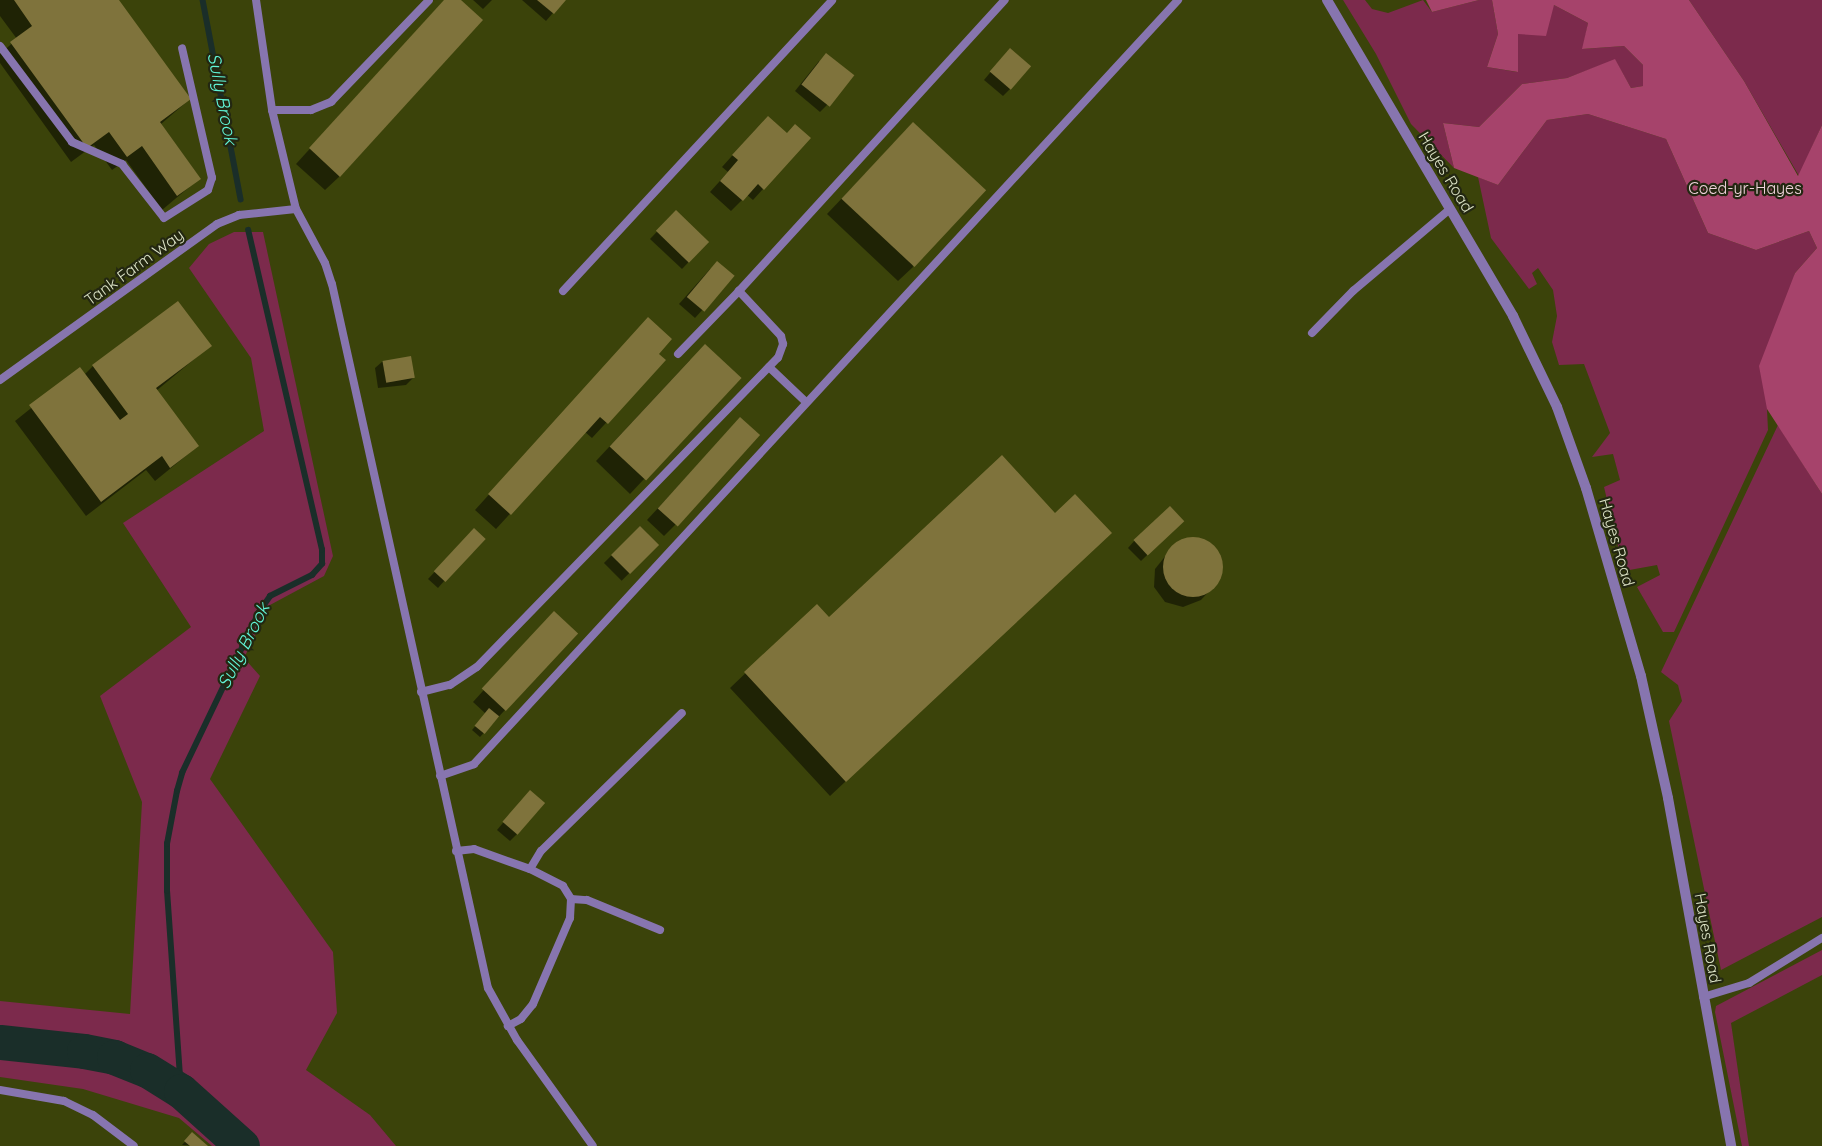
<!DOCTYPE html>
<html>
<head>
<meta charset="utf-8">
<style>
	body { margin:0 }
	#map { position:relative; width:1822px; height:1146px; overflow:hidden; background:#3b430a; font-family:Quicksand,sans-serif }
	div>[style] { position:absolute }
	.green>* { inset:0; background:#7c2a4c }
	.forest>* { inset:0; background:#a6436b }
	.shadow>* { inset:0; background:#0007; transform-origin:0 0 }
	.stream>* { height:5.5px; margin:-2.75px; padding:0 2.75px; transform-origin:2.75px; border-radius:2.75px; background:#1a2e29 }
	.river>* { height:35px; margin:-17.5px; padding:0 17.5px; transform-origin:17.5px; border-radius:17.5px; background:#1a2e29 }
	.building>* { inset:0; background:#7f733c; transform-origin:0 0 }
	.round { border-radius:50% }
	.service>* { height:8px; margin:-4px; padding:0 4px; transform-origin:4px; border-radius:4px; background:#8775af }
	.tertiary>* { height:10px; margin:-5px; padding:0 5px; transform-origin:5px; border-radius:5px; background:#8775af }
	span { translate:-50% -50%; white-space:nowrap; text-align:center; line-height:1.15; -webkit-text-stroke:4.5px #232711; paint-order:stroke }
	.street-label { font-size:16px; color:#dde4c7 }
	.park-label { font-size:16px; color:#f0d4dc }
	.water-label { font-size:18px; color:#61f5d8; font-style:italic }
</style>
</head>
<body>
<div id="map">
	<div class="green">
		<div style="clip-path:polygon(1343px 0,1365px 0,1372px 9px,1388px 13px,1423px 0,1432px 12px,1479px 0,1492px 0,1498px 34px,1487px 67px,1517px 72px,1518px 34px,1554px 5px,1588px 23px,1583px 49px,1624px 46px,1643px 65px,1643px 86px,1631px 88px,1615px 60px,1567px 78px,1522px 84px,1479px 127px,1443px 123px,1454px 168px,1411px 124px,1376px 54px)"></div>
		<div style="clip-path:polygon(1689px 0,1822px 0,1822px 125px,1799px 176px,1744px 81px)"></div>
		<div style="clip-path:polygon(1588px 114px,1666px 139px,1708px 233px,1756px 250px,1809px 231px,1817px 248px,1795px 273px,1767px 409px,1768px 430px,1674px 632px,1663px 632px,1637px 587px,1660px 575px,1657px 565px,1624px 571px,1604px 487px,1620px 480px,1613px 454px,1592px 457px,1610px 433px,1584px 364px,1559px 365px,1552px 342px,1557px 316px,1553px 290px,1538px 268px,1532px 273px,1537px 284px,1529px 289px,1491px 238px,1478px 177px,1498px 185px,1547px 120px)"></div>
		<div style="clip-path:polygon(234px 232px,263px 232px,333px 556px,324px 576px,270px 605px,244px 658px,260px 676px,210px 779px,333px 952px,337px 1013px,306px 1070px,370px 1115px,396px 1146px,212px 1146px,179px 1118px,83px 1089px,0 1077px,0 1001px,130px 1014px,142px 802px,100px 696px,191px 627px,123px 523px,264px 431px,251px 358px,189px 268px,209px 244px)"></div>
		<div style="clip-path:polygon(1778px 425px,1822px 494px,1822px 917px,1721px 970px,1669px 721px,1682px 701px,1678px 685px,1661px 672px)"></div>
		<div style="clip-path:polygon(1822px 950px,1822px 975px,1731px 1023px,1749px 1146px,1742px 1146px,1715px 1012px,1716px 1006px)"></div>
	</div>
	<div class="forest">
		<div style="clip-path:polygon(1426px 0,1479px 0,1432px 12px)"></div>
		<div style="clip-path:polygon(1492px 0,1689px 0,1744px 81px,1798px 176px,1822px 125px,1822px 494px,1767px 409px,1759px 366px,1795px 273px,1817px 248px,1809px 231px,1756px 250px,1708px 233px,1666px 139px,1588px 114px,1547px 120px,1498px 185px,1454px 168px,1443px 123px,1479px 127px,1522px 84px,1567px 78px,1615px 59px,1631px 88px,1643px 86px,1643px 65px,1624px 46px,1582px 49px,1588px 23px,1554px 5px,1546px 36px,1518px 34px,1518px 72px,1487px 67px,1498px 34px)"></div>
	</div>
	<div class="shadow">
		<div style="clip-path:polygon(0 0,118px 0,190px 99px,161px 124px,200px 178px,162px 210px,126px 160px,112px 170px,94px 145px,71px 162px,0 63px,0 54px,17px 39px,0 16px)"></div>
		<div style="clip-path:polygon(445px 0,459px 0,340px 176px,325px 190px,296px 164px)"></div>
		<div style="clip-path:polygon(473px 0,492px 0,483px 9px)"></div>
		<div style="clip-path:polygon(522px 0,564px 0,546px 21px)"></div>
		<div style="clip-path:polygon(1003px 57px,1010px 89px,1003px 96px,984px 80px)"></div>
		<div style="clip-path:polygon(819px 61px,827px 105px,820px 112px,795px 91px)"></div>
		<div style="clip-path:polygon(757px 128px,763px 189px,753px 200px,747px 195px,731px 211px,710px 192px,728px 172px,722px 167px)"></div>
		<div style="clip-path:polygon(899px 138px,913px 267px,898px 281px,827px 214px)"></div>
		<div style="clip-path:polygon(669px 219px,708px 242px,682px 269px,650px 239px)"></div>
		<div style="clip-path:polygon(710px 269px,733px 276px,695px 318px,679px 304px)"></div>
		<div style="clip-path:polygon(634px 334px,664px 360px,592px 438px,585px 432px,496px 529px,475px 510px)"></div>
		<div style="clip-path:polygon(210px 346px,156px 391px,198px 446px,155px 481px,146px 470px,86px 516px,15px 421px,80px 369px,84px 375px,93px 366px)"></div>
		<div style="clip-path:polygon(690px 360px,739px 378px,630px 494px,596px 461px)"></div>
		<div style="clip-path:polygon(383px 361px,413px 378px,406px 385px,378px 388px,375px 368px)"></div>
		<div style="clip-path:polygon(730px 430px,675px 525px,664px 536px,647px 520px)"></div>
		<div style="clip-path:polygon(1055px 515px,1095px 548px,830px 796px,730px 688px,817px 605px,829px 619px)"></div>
		<div style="clip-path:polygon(1182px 521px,1141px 561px,1128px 548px,1135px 540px)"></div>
		<div style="left:640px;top:527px;width:25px;height:51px;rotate:45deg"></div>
		<div style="clip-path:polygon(474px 530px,445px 580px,438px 588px,428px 579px)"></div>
		<div style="clip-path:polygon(1195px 538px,1212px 545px,1221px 561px,1222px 571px,1212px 588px,1201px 600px,1183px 607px,1165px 602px,1154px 587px,1155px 569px,1171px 549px,1186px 539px)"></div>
		<div style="clip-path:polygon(554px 612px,576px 633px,480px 737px,472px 730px,486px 714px,473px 702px)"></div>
		<div style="clip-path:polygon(523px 799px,517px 834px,510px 841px,497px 830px)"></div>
		<div style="clip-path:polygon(192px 1134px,206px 1146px,182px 1145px)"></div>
	</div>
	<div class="stream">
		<div style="left:203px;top:0;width:203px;rotate:79.2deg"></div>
		<div style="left:181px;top:1091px;width:200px;rotate:-94deg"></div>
		<div style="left:167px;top:891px;width:47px;rotate:-90deg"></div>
		<div style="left:167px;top:844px;width:54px;rotate:-79.3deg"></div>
		<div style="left:177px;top:791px;width:19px;rotate:-74deg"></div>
		<div style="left:182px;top:773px;width:178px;rotate:-64.4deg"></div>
		<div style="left:259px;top:612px;width:19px;rotate:-55deg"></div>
		<div style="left:270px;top:596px;width:47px;rotate:-26.6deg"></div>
		<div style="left:312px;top:575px;width:15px;rotate:-48deg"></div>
		<div style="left:322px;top:564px;width:14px;rotate:-90deg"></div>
		<div style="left:322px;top:550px;width:328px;rotate:-103deg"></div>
	</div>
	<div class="river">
		<div style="left:0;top:1042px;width:84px;rotate:6.1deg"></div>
		<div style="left:84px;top:1051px;width:31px;rotate:11deg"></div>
		<div style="left:114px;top:1057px;width:35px;rotate:22deg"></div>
		<div style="left:147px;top:1070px;width:40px;rotate:32deg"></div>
		<div style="left:181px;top:1091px;width:82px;rotate:42deg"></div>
	</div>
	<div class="building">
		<div style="clip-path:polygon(14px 0,119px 0,191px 99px,160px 122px,201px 179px,177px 196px,142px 146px,127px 157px,109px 132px,87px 148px,10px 42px,32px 26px)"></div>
		<div style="clip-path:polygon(444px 0,461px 0,483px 20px,340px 177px,309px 148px)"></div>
		<div style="clip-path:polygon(537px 0,566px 0,554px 14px)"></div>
		<div style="left:1010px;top:48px;width:28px;height:31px;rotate:41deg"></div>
		<div style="left:826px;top:53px;width:36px;height:40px;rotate:38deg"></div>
		<div style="clip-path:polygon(768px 116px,787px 133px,795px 124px,811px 138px,764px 190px,758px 184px,743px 201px,720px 181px,738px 160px,732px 155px)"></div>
		<div style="left:913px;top:122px;width:100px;height:105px;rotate:43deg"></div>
		<div style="left:676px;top:210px;width:46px;height:29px;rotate:44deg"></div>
		<div style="left:717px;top:261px;width:23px;height:47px;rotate:40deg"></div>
		<div style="clip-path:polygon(178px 301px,212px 346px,156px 388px,199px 446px,170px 468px,162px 456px,101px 502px,29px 405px,80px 367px,120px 420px,128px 414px,92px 365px)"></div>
		<div style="clip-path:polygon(648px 317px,672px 339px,659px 354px,666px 360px,608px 424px,600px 417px,511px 515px,488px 494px)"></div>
		<div style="left:705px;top:344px;width:50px;height:140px;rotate:43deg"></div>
		<div style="left:411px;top:356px;width:22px;height:29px;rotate:80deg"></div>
		<div style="left:740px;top:417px;width:27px;height:123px;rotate:42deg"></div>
		<div style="clip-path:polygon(1002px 455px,1055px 513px,1075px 494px,1112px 533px,846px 782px,744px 672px,817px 604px,829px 617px)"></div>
		<div style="left:1170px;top:506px;width:21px;height:50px;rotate:47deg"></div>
		<div style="left:640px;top:526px;width:27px;height:41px;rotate:45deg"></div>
		<div style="left:474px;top:528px;width:16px;height:59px;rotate:43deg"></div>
		<div class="round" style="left:1163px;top:537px;width:60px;height:60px"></div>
		<div style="left:554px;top:611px;width:33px;height:106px;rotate:43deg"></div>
		<div style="left:489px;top:708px;width:13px;height:23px;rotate:39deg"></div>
		<div style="left:530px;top:790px;width:20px;height:42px;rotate:41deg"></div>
		<div style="clip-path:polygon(192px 1132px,208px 1146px,190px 1146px,184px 1141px)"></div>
	</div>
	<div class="service">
		<div style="left:256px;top:0;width:111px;rotate:81.7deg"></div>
		<div style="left:272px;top:110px;width:102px;rotate:76.4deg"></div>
		<div style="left:296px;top:209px;width:61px;rotate:61.8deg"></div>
		<div style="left:325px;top:263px;width:22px;rotate:72deg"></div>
		<div style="left:332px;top:284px;width:721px;rotate:77.51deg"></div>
		<div style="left:488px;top:988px;width:60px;rotate:60.9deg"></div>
		<div style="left:517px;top:1040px;width:130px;rotate:54.4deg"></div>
		<div style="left:0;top:46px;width:120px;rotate:53.1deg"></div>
		<div style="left:72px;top:142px;width:55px;rotate:23.7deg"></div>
		<div style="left:122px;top:164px;width:68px;rotate:52.1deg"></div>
		<div style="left:164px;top:218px;width:52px;rotate:-32.5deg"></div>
		<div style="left:208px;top:190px;width:13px;rotate:-72deg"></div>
		<div style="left:212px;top:178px;width:133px;rotate:-103deg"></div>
		<div style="left:272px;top:110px;width:39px"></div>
		<div style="left:311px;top:110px;width:22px;rotate:-22deg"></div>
		<div style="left:331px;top:102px;width:141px;rotate:-46.1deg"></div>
		<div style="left:563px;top:291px;width:396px;rotate:-47.2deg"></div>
		<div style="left:1312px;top:333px;width:59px;rotate:-45.7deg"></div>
		<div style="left:1353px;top:291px;width:127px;rotate:-40.2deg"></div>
		<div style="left:678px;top:354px;width:88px;rotate:-45.9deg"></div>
		<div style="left:739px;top:291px;width:394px;rotate:-47.6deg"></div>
		<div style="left:769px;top:367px;width:51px;rotate:43.4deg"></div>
		<div style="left:0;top:380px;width:267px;rotate:-35.7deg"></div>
		<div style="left:217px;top:224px;width:24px;rotate:-22deg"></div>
		<div style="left:239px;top:215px;width:57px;rotate:-6deg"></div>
		<div style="left:421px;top:692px;width:30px;rotate:-14deg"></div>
		<div style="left:450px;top:685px;width:32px;rotate:-34deg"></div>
		<div style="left:477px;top:667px;width:431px;rotate:-45.8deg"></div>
		<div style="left:778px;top:358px;width:15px;rotate:-70deg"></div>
		<div style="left:783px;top:344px;width:8px;rotate:-104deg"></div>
		<div style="left:781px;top:336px;width:62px;rotate:-133deg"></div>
		<div style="left:440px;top:776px;width:36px;rotate:-19deg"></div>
		<div style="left:474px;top:764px;width:1039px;rotate:-47.34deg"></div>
		<div style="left:456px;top:851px;width:18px;rotate:-6deg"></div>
		<div style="left:474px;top:849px;width:59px;rotate:19.7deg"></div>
		<div style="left:530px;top:869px;width:37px;rotate:27deg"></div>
		<div style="left:563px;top:886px;width:15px;rotate:58deg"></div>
		<div style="left:571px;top:899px;width:19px;rotate:93deg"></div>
		<div style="left:570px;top:918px;width:94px;rotate:113.3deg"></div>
		<div style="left:533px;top:1004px;width:19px;rotate:129deg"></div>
		<div style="left:521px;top:1019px;width:15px;rotate:152deg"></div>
		<div style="left:530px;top:869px;width:21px;rotate:-59deg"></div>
		<div style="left:541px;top:851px;width:197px;rotate:-44.4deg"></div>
		<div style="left:571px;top:899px;width:16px;rotate:4deg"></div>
		<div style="left:587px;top:900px;width:79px;rotate:22.3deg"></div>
		<div style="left:1703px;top:997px;width:48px;rotate:-16.9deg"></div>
		<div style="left:1749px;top:983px;width:86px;rotate:-31.7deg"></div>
		<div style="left:0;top:1090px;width:65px;rotate:9.8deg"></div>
		<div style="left:64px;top:1101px;width:32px;rotate:26deg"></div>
		<div style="left:93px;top:1115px;width:51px;rotate:37.1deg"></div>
	</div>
	<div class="tertiary">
		<div style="left:1327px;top:0;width:367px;rotate:59.5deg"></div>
		<div style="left:1513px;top:316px;width:101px;rotate:64.2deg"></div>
		<div style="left:1557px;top:407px;width:86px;rotate:70.3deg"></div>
		<div style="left:1586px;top:488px;width:196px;rotate:73.7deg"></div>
		<div style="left:1641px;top:676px;width:125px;rotate:77.5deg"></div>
		<div style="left:1668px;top:798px;width:354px;rotate:79.7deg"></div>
	</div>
	<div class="street-label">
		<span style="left:1446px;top:172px;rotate:59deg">Hayes Road</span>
		<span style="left:134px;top:267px;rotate:-36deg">Tank Farm Way</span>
		<span style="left:1617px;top:542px;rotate:74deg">Hayes Road</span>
		<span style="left:1708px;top:938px;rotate:80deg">Hayes Road</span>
	</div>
	<div class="park-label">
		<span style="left:1745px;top:188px">Coed-yr-Hayes</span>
	</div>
	<div class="water-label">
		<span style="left:222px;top:99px;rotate:79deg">Sully Brook</span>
		<span style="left:244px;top:646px;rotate:-63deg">Sully Brook</span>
	</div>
</div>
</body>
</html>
